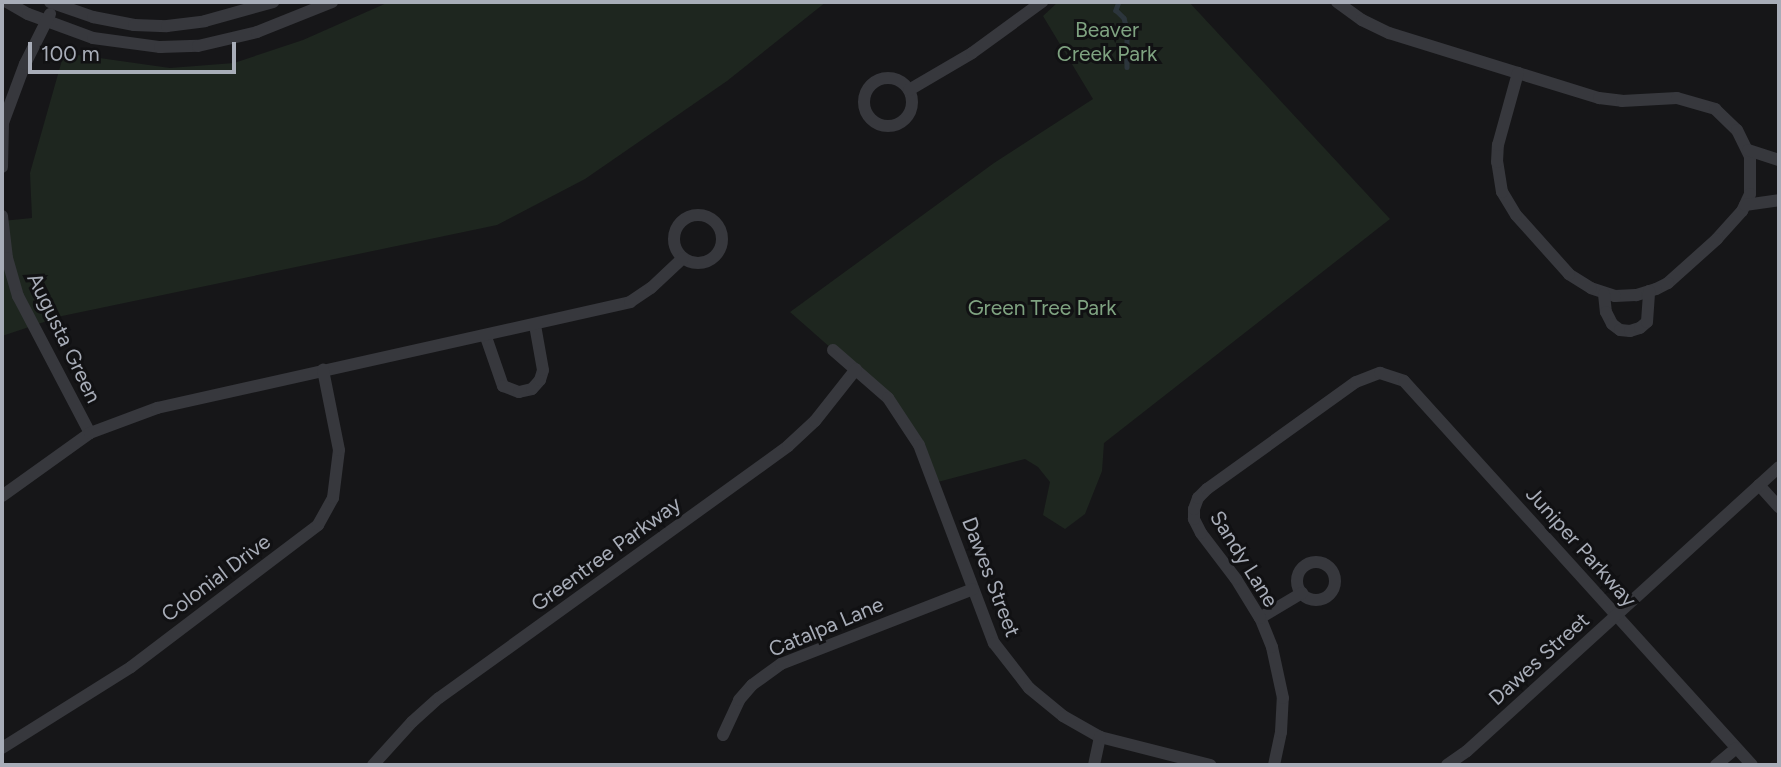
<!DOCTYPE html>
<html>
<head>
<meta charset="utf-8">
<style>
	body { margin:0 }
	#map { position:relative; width:1781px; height:767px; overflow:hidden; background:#161618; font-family:Figtree,sans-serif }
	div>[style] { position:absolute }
	.green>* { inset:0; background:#1e261f }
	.stream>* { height:4.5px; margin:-2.25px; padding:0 2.25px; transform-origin:2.25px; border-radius:2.25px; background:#2c353c }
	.minor>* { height:12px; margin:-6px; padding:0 6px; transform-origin:6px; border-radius:6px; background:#37383d }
	.minor>.ring { margin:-6px; padding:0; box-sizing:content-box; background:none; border:12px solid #37383d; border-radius:50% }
	span { translate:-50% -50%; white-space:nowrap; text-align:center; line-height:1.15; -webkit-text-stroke:6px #111113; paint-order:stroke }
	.park-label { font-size:21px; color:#7fa381 }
	.street-label { font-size:21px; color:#a8adb8 }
	.frame { position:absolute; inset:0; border:4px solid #a8adb8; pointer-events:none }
	.scale { position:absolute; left:28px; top:42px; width:208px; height:32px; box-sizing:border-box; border:4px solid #a8adb8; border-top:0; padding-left:9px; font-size:21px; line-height:24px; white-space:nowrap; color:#a8adb8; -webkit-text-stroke:5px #111113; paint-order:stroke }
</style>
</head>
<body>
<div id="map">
	<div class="green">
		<div style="clip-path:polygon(389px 2px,826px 2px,727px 81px,585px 179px,497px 225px,62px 316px,2px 336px,2px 221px,32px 218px,30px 173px,64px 53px,170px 68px,234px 63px,303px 40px)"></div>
		<div style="clip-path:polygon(1058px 2px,1189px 2px,1390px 219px,1104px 443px,1102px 471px,1085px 514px,1065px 529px,1043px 515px,1050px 482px,1038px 467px,1025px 459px,934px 483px,907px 423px,840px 356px,790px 312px,994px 163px,1093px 99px,1043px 16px)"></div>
	</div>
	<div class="stream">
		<div style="left:1119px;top:2px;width:9px;rotate:111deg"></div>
		<div style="left:1116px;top:10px;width:11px;rotate:45deg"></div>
		<div style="left:1124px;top:18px;width:11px;rotate:75deg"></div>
		<div style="left:1127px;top:29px;width:38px;rotate:90deg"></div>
	</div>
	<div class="minor">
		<div style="left:7px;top:2px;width:24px;rotate:30deg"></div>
		<div style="left:28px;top:14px;width:69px;rotate:20.3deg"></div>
		<div style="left:93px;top:38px;width:68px;rotate:7.7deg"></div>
		<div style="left:160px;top:47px;width:38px;rotate:-2deg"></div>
		<div style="left:198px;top:46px;width:61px;rotate:-13.3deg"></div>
		<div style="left:257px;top:32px;width:81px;rotate:-21.8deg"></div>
		<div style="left:50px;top:2px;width:46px;rotate:19.2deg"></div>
		<div style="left:93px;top:17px;width:42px;rotate:11deg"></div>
		<div style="left:134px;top:25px;width:33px;rotate:2deg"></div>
		<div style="left:167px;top:26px;width:38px;rotate:-7deg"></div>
		<div style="left:205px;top:21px;width:71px;rotate:-15.6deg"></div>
		<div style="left:1337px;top:2px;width:31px;rotate:36deg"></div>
		<div style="left:1362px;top:20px;width:30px;rotate:26deg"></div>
		<div style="left:1389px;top:33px;width:135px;rotate:17.2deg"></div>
		<div style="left:1518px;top:73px;width:85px;rotate:17.2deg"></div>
		<div style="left:1599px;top:98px;width:23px;rotate:7deg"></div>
		<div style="left:1622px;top:101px;width:55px;rotate:-3.1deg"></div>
		<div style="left:1677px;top:98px;width:40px;rotate:16deg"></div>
		<div style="left:1715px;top:109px;width:30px;rotate:44deg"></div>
		<div style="left:1737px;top:130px;width:30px;rotate:64deg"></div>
		<div style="left:1750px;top:157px;width:37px;rotate:90deg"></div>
		<div style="left:1750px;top:194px;width:19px;rotate:115deg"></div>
		<div style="left:1742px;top:211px;width:38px;rotate:132deg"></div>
		<div style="left:1717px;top:239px;width:66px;rotate:138.1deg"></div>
		<div style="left:1668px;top:283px;width:13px;rotate:153deg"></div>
		<div style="left:1656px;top:289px;width:21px;rotate:163deg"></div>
		<div style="left:1636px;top:295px;width:21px;rotate:177deg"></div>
		<div style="left:1615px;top:296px;width:25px;rotate:-162deg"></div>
		<div style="left:1591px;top:288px;width:26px;rotate:-148deg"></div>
		<div style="left:1569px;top:274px;width:79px;rotate:-131.9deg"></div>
		<div style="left:1516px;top:215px;width:27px;rotate:-121deg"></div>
		<div style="left:1502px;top:192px;width:30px;rotate:-99deg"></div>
		<div style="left:1497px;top:162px;width:17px;rotate:-87deg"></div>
		<div style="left:1498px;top:145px;width:75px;rotate:-74.5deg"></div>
		<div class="ring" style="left:864px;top:78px;width:36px;height:36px"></div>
		<div style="left:909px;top:90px;width:73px;rotate:-30.4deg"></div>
		<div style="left:972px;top:53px;width:87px;rotate:-36.1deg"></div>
		<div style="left:1748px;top:150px;width:33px;rotate:18deg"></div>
		<div style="left:2px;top:167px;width:44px;rotate:-88.7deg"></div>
		<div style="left:3px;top:123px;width:63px;rotate:-69.6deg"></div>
		<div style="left:25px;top:64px;width:56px;rotate:-63.4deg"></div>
		<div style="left:1745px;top:205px;width:34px;rotate:-8deg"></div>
		<div class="ring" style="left:674px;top:215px;width:36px;height:36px"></div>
		<div style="left:2px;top:216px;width:42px;rotate:83.2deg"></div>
		<div style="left:7px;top:258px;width:40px;rotate:74deg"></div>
		<div style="left:18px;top:296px;width:155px;rotate:62.3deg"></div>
		<div style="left:1604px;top:294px;width:18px;rotate:84deg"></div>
		<div style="left:1606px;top:312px;width:13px;rotate:63deg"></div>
		<div style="left:1612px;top:324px;width:10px;rotate:37deg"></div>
		<div style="left:1620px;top:330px;width:10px;rotate:6deg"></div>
		<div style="left:1630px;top:331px;width:10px;rotate:-17deg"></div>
		<div style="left:1640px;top:328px;width:9px;rotate:-41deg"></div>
		<div style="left:1647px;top:322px;width:31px;rotate:-86deg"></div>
		<div style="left:486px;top:337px;width:52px;rotate:70.9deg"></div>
		<div style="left:503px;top:386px;width:17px;rotate:21deg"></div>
		<div style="left:519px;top:392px;width:13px;rotate:-13deg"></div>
		<div style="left:532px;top:389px;width:12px;rotate:-48deg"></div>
		<div style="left:540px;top:380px;width:10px;rotate:-73deg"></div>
		<div style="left:543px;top:370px;width:46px;rotate:-100.1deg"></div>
		<div style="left:833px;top:350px;width:73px;rotate:41.1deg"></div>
		<div style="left:888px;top:398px;width:56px;rotate:56.6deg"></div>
		<div style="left:919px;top:445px;width:212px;rotate:69.3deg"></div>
		<div style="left:994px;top:643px;width:57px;rotate:52.1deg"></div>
		<div style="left:1029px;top:688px;width:44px;rotate:39.5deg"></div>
		<div style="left:1063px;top:716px;width:43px;rotate:29.6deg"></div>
		<div style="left:1100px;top:737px;width:114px;rotate:14.3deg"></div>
		<div style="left:1759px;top:485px;width:30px;rotate:48deg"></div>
		<div style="left:2px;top:496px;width:108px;rotate:-35.6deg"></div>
		<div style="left:90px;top:433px;width:72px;rotate:-20.5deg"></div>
		<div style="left:157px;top:408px;width:485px;rotate:-12.6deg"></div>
		<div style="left:630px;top:302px;width:25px;rotate:-34deg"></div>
		<div style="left:651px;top:288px;width:44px;rotate:-43.2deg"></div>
		<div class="ring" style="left:1297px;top:562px;width:26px;height:26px"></div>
		<div style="left:1260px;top:618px;width:49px;rotate:-30.8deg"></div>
		<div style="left:723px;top:735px;width:38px;rotate:-65deg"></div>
		<div style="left:739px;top:700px;width:20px;rotate:-49deg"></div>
		<div style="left:752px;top:685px;width:36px;rotate:-36deg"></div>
		<div style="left:781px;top:664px;width:206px;rotate:-21.3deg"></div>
		<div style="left:2px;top:748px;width:152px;rotate:-32.1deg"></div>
		<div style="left:131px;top:667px;width:235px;rotate:-37.2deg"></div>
		<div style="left:318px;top:525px;width:31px;rotate:-61deg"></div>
		<div style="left:333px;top:498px;width:48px;rotate:-82.9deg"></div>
		<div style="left:339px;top:450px;width:82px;rotate:-101.3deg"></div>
		<div style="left:373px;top:765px;width:58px;rotate:-47.8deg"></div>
		<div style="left:412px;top:722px;width:36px;rotate:-42deg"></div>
		<div style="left:439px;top:698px;width:430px;rotate:-35.8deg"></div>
		<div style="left:788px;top:446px;width:37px;rotate:-43deg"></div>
		<div style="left:815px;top:421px;width:66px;rotate:-51.7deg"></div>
		<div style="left:1094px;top:765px;width:29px;rotate:-78deg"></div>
		<div style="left:1274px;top:765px;width:34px;rotate:-78deg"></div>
		<div style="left:1281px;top:732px;width:34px;rotate:-87deg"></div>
		<div style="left:1283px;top:698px;width:52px;rotate:-102.2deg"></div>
		<div style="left:1272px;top:647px;width:31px;rotate:-112deg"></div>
		<div style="left:1260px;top:618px;width:46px;rotate:-121.6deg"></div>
		<div style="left:1236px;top:579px;width:58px;rotate:-127.3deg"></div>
		<div style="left:1201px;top:533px;width:16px;rotate:-117deg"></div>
		<div style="left:1194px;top:519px;width:10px;rotate:-90deg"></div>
		<div style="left:1194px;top:509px;width:12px;rotate:-70deg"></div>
		<div style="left:1198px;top:498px;width:13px;rotate:-45deg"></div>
		<div style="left:1207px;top:489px;width:183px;rotate:-35.7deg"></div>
		<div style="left:1356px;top:382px;width:26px;rotate:-21deg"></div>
		<div style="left:1380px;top:373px;width:25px;rotate:18deg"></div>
		<div style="left:1404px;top:381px;width:518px;rotate:47.82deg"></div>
		<div style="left:1447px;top:765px;width:24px;rotate:-35deg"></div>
		<div style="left:1467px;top:751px;width:422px;rotate:-42.3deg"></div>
		<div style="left:1716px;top:765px;width:26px;rotate:-40deg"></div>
	</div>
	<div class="park-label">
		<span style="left:1107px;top:42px">Beaver<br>Creek Park</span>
		<span style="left:1042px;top:308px">Green Tree Park</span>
	</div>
	<div class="street-label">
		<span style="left:64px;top:338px;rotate:64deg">Augusta Green</span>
		<span style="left:1581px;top:547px;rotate:48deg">Juniper Parkway</span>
		<span style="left:606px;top:554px;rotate:-36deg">Greentree Parkway</span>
		<span style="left:1244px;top:559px;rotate:58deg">Sandy Lane</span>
		<span style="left:991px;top:577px;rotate:69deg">Dawes Street</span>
		<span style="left:216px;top:578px;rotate:-37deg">Colonial Drive</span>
		<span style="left:826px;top:627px;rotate:-23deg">Catalpa Lane</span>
		<span style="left:1539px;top:659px;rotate:-42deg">Dawes Street</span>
	</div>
	<div class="frame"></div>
	<div class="scale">100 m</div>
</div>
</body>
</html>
